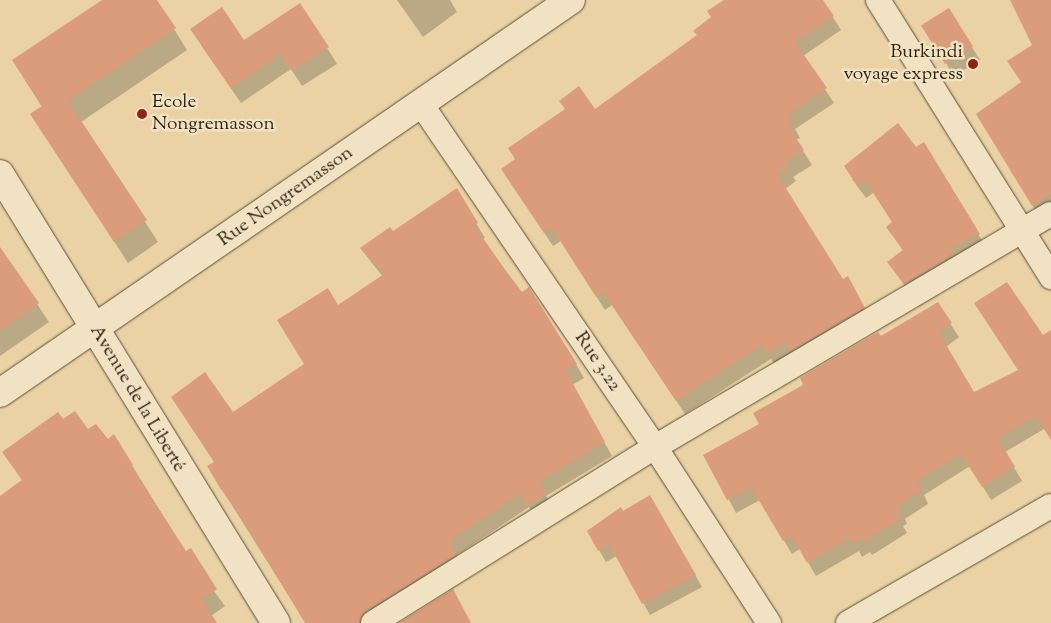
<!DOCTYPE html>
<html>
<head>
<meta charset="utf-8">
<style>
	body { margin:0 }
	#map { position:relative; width:1051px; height:623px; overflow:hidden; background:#ead2a5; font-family:"Sorts Mill Goudy",serif }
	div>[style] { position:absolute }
	.shadow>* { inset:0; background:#0003 }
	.building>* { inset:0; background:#db9c7b; transform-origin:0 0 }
	.roads { filter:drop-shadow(0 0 1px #5e4f38) drop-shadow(0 0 1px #5e4f38) }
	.street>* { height:24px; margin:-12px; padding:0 12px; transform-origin:12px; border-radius:12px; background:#f1e2c4 }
	.secondary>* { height:28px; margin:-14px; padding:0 14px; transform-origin:14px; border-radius:14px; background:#f1e2c4 }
	.dots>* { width:14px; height:14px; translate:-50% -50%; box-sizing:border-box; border:2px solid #f1e2c4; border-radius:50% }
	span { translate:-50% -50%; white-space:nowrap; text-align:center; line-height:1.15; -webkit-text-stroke:5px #f1e2c4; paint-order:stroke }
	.poi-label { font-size:19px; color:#302314 }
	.right { translate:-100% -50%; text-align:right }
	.left { translate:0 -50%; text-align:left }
	.street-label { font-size:19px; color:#302314 }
</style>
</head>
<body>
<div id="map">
	<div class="shadow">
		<div style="clip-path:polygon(104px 0,156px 0,187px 50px,81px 122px,158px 242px,128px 263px,32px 114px,42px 107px,13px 61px)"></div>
		<div style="clip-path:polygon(397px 0,450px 0,457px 12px,423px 37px)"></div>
		<div style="clip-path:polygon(726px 0,822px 0,841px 30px,803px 56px,834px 103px,795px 129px,800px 138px,796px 140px,812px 165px,793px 177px,796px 181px,785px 189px,842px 281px,855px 292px,872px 322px,777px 367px,771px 359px,685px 414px,612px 305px,605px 310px,561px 241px,553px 246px,502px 169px,595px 110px,698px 36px)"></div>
		<div style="clip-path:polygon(1011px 0,1051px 0,1051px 215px,1042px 221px,987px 130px,1022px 83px,1033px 45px)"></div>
		<div style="clip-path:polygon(300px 4px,337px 64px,302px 86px,291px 69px,241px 103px,201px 45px,243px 42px)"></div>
		<div style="clip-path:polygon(948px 9px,980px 60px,954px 76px,931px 39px)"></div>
		<div style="clip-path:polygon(923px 144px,986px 247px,912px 296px,888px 262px,903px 251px,888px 227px,893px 223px,873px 193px,866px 198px,852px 179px)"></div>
		<div style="clip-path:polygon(456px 190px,485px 238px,482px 239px,576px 364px,584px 378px,572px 385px,612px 456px,546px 496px,554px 508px,536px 519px,529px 507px,457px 555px,463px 569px,377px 623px,306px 623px,216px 480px,233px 414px,306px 365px,337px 306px,383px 277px,361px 249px,392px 233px)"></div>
		<div style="clip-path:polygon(0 248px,49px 322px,0 356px)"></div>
		<div style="clip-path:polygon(937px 304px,959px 337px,946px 347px,974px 393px,1019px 371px,1042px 337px,1051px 342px,1051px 439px,1044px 429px,1005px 452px,1022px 481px,991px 500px,970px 466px,924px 495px,928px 504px,905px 519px,907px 524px,903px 526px,907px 533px,872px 555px,870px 552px,862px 557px,859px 551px,816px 576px,800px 549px,792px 554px,760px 500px,736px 513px,705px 455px,761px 424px,804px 386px)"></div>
		<div style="clip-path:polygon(63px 421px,107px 441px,114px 436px,186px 553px,225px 606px,211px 616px,216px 623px,0 623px,0 498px,23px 482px,4px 452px)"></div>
		<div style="clip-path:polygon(650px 496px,702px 587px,650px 615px,617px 556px,606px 562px,588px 531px)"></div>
	</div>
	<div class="building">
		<div style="clip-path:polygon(102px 0,157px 0,176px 28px,68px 101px,147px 220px,114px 242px,30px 114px,42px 106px,12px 60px)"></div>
		<div style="clip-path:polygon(724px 0,823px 0,834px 16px,795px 42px,827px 88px,788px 115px,793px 123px,788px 126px,804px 150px,786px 162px,789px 167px,777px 174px,843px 279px,848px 276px,865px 308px,790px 352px,787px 342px,768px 354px,762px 345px,676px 401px,603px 292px,596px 297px,552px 228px,544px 233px,501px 169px,515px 159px,508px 148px,565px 109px,559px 101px,579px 86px,595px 109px,697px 35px,693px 31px,711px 17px,707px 11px)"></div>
		<div style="clip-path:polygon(1010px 0,1051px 0,1051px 194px,1032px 206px,976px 114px,1021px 82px,1007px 61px,1032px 45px)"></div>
		<div style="clip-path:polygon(300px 3px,329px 47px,292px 71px,281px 54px,231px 88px,190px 29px,222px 7px,244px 40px)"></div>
		<div style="left:949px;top:8px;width:45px;height:33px;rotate:58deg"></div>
		<div style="clip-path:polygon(898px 123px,916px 147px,924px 142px,980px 234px,951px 248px,955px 253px,948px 258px,904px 284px,887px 262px,903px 250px,886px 227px,892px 222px,866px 181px,858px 187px,844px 166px)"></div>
		<div style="clip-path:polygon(457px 188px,478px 223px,474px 225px,521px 293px,529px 287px,577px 364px,566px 371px,605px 442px,540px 481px,547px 494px,527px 506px,520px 494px,450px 541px,456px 555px,366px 611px,359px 623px,305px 623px,237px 511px,220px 488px,207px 466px,214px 462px,171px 397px,205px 372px,233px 412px,304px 364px,277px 320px,328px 288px,338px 305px,384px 274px,360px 248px,390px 227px,393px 231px)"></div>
		<div style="clip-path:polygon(0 247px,39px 303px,0 331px)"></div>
		<div style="clip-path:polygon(1007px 282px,1043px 335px,1051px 330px,1051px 440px,1036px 416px,998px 438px,1015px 467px,982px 487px,961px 454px,917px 481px,922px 490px,898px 505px,901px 510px,896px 512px,901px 519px,863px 542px,861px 539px,853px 544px,850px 538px,807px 563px,792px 536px,783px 541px,751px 487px,727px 500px,703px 455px,759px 424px,753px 413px,803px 385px,800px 378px,878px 332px,881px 336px,938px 302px,952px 323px,939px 333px,974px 392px,1018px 370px,974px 303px)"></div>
		<div style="clip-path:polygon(75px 411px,88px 429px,96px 424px,108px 439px,114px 434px,133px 465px,131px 466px,186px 551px,191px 548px,217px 589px,202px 599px,217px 623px,0 623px,0 496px,22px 480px,2px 452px,58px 412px,63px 419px)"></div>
		<div style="clip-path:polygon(650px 495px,696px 575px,642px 604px,609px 544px,598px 551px,587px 531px,621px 507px,623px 511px)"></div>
		<div style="clip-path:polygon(453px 589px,471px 623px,399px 623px)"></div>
	</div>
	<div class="roads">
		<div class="street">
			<div style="left:878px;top:0;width:327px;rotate:58deg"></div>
			<div style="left:421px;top:104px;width:415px;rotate:55.7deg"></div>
			<div style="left:655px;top:447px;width:210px;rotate:57.1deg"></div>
			<div style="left:373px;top:623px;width:332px;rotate:-32deg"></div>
			<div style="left:655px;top:447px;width:459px;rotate:-30.5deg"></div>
			<div style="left:848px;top:623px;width:234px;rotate:-30deg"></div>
		</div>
		<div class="secondary">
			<div style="left:0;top:174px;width:527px;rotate:58.42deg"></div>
			<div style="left:0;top:393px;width:693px;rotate:-34.54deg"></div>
		</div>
	</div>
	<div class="dots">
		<div style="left:973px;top:64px;background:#8f2418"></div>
		<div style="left:142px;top:114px;background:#8f2418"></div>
	</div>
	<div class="poi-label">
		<span class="right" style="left:963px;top:64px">Burkindi<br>voyage express</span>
		<span class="left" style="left:152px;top:114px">Ecole<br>Nongremasson</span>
	</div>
	<div class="street-label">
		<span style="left:286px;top:197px;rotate:-35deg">Rue Nongremasson</span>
		<span style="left:597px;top:362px;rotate:56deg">Rue 3.22</span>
		<span style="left:137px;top:399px;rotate:59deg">Avenue de la Liberté</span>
	</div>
</div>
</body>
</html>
